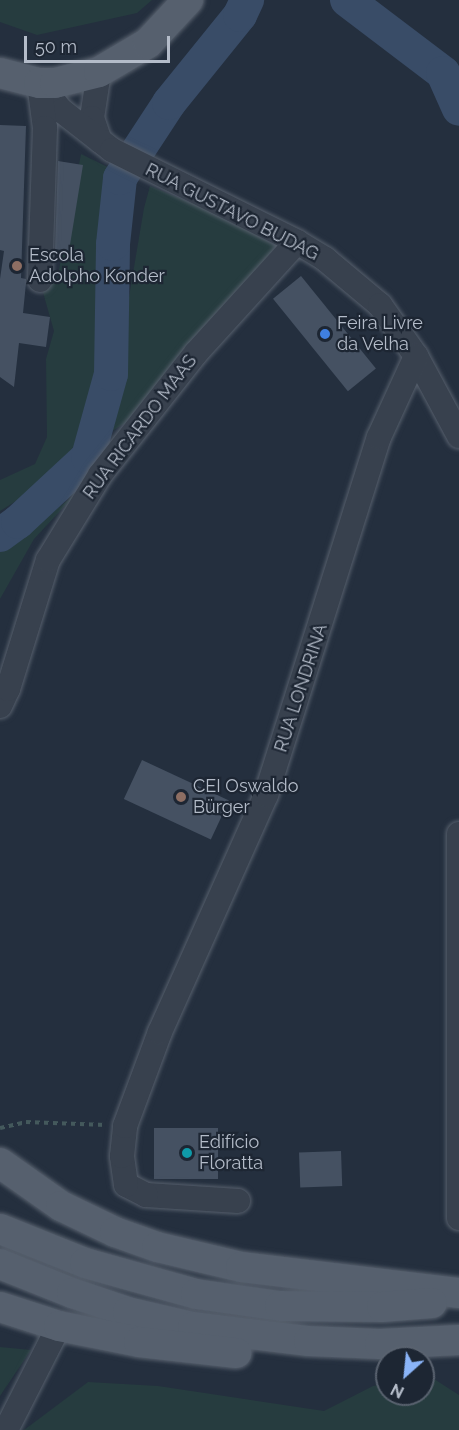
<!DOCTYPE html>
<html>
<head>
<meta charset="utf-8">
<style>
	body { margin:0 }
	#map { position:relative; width:459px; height:1430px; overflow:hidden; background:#242f3e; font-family:Raleway,sans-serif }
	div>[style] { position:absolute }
	.green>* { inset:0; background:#263c3f }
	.river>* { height:34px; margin:-17px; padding:0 17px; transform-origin:17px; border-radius:17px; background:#394c67 }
	.building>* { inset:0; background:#455162; transform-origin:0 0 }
	.path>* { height:4px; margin-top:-2px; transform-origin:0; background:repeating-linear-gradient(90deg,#44595c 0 4.5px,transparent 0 9px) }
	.roads { filter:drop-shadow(0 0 2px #565f6c) drop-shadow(0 0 2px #565f6c) }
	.minor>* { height:24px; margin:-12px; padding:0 12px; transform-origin:12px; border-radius:12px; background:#38414e }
	.major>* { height:30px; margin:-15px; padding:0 15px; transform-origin:15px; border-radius:15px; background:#56606e }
	.dots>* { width:16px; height:16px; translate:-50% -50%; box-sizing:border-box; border:3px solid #1d2633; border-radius:50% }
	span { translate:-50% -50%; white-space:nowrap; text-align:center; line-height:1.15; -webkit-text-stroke:4.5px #1d2633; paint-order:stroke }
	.street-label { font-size:18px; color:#b4bcc9 }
	.poi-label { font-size:18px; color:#b4bcc9 }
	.left { translate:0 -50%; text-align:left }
	.north { position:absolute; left:375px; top:1346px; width:60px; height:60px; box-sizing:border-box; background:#1d2633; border:2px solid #59626f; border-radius:50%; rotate:207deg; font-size:16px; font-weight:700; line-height:24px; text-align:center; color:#b4bcc9 }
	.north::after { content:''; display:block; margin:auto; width:21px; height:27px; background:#8ab4f8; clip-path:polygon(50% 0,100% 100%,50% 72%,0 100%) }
	.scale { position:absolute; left:24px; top:36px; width:146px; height:27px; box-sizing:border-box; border:3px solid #b4bcc9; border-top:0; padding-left:8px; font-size:18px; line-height:21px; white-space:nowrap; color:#b4bcc9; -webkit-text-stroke:4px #1d2633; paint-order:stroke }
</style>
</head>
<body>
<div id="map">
	<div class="green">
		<div style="clip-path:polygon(0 0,152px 0,137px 13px,37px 35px,0 22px)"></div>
		<div style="clip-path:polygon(81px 154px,114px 170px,103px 272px,99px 355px,84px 448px,45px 483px,0 511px,0 480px,35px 464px,47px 437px,46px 359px,54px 331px,42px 289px,57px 280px)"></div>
		<div style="clip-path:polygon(150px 186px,218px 214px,276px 246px,224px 311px,192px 339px,132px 419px,104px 436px,127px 348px,129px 297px,144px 208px)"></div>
		<div style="clip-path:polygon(76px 494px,34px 539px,0 599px,0 552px)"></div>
		<div style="clip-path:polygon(0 1347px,31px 1350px,0 1396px)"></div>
		<div style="clip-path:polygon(431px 1377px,459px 1395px,459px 1430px,24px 1430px,88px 1382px,158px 1386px,324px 1411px,373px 1386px,387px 1384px,387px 1394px,423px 1394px,423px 1378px)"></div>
	</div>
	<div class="river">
		<div style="left:347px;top:0;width:121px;rotate:37.2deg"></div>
		<div style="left:443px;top:73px;width:39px;rotate:66deg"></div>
		<div style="left:0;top:535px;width:22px;rotate:-36deg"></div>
		<div style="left:18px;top:522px;width:96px;rotate:-42.9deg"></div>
		<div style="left:88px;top:457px;width:86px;rotate:-74.5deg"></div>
		<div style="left:111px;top:374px;width:130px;rotate:-89.1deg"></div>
		<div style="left:113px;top:244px;width:66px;rotate:-83.9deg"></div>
		<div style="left:120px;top:178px;width:90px;rotate:-56.8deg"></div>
		<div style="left:169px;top:103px;width:113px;rotate:-51.1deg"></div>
		<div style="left:240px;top:15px;width:17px;rotate:-65deg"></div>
	</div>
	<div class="building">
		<div style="clip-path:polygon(0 125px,26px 126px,21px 278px,26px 279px,26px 283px,23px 313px,50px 317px,46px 347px,19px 343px,14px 387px,0 377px,0 279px,4px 251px,0 250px)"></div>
		<div style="clip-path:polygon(58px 161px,83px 165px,69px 251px,55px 249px)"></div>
		<div style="left:301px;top:276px;width:119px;height:36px;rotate:51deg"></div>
		<div style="left:142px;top:760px;width:96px;height:43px;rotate:25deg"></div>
		<div style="left:154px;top:1128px;width:64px;height:51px"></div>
		<div style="left:341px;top:1151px;width:35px;height:42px;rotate:88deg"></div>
	</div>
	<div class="path">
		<div style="left:0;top:1128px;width:27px;rotate:-13deg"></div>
		<div style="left:26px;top:1122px;width:80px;rotate:2.1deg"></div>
	</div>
	<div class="roads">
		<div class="minor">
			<div style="left:99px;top:72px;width:47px;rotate:98.7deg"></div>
			<div style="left:92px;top:118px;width:24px;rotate:71deg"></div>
			<div style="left:39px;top:83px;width:36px;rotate:51deg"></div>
			<div style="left:62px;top:111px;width:63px;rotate:38deg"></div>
			<div style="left:112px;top:150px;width:207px;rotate:26.4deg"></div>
			<div style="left:297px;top:242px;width:33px;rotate:31deg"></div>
			<div style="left:325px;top:259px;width:72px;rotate:39.9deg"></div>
			<div style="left:380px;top:305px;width:62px;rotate:54.8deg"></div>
			<div style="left:416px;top:356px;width:91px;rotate:61.7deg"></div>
			<div style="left:39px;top:83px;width:45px;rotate:82.4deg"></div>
			<div style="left:45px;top:128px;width:152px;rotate:91.9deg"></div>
			<div style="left:0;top:706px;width:19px;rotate:-65deg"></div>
			<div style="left:8px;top:689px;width:135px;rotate:-72.8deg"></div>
			<div style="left:48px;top:560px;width:100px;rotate:-58.5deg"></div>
			<div style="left:100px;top:475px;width:155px;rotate:-51.8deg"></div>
			<div style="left:196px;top:353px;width:150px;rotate:-47.7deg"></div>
			<div style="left:459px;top:834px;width:384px;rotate:90deg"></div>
			<div style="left:238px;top:1201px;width:92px;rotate:-176.3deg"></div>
			<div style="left:146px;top:1195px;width:22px;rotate:-153deg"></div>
			<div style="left:126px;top:1185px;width:29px;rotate:-98deg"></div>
			<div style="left:122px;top:1156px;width:30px;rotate:-84deg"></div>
			<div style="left:125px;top:1126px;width:100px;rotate:-69.6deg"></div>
			<div style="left:160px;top:1032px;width:260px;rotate:-65.9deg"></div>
			<div style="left:266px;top:795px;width:375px;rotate:-72.5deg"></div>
			<div style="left:379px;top:437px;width:89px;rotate:-65.4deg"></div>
			<div style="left:6px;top:1430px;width:117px;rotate:-63deg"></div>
		</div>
		<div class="major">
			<div style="left:0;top:73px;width:40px;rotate:14.4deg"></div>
			<div style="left:39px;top:83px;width:16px"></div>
			<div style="left:55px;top:83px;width:45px;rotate:-14deg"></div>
			<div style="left:99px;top:72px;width:57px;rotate:-30.6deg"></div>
			<div style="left:148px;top:43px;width:59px;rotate:-47.1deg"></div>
			<div style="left:0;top:1163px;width:75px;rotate:35.2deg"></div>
			<div style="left:61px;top:1206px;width:60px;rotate:25.7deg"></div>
			<div style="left:115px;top:1232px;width:45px;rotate:19.7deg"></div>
			<div style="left:157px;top:1247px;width:86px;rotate:13.4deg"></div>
			<div style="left:241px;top:1267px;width:220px;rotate:6.8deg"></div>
			<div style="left:0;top:1229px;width:92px;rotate:21.8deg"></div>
			<div style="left:85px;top:1263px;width:115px;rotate:15.6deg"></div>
			<div style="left:196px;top:1294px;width:85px;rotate:8.1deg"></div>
			<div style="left:280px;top:1306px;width:102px;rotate:0.6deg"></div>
			<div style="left:382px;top:1307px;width:50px;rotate:-4.6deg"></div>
			<div style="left:0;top:1264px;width:78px;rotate:21.9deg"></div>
			<div style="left:72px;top:1293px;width:59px;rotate:18.7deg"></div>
			<div style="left:128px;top:1312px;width:67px;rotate:13deg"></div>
			<div style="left:193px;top:1327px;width:117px;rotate:6.9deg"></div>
			<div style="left:309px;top:1341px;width:71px;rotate:2.4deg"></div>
			<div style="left:380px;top:1344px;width:79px;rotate:-2.9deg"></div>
			<div style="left:0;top:1307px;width:62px;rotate:17.9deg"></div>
			<div style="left:59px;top:1326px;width:82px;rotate:11.3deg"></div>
			<div style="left:139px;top:1342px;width:98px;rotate:6.5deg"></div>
		</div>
	</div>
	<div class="dots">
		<div style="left:17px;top:266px;background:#8d6e63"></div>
		<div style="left:325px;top:334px;background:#3f7fe0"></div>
		<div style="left:181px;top:797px;background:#8d6e63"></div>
		<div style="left:187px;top:1153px;background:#0f9aa8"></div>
	</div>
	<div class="street-label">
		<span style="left:232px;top:212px;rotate:27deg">RUA GUSTAVO BUDAG</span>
		<span style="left:140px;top:427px;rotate:-53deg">RUA RICARDO MAAS</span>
		<span style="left:301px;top:688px;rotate:-72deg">RUA LONDRINA</span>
	</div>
	<div class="poi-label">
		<span class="left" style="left:29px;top:266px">Escola<br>Adolpho Konder</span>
		<span class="left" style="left:337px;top:334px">Feira Livre<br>da Velha</span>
		<span class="left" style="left:193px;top:797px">CEI Oswaldo<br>Bürger</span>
		<span class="left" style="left:199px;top:1153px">Edifício<br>Floratta</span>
	</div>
	<div class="north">N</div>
	<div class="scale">50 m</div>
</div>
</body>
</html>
